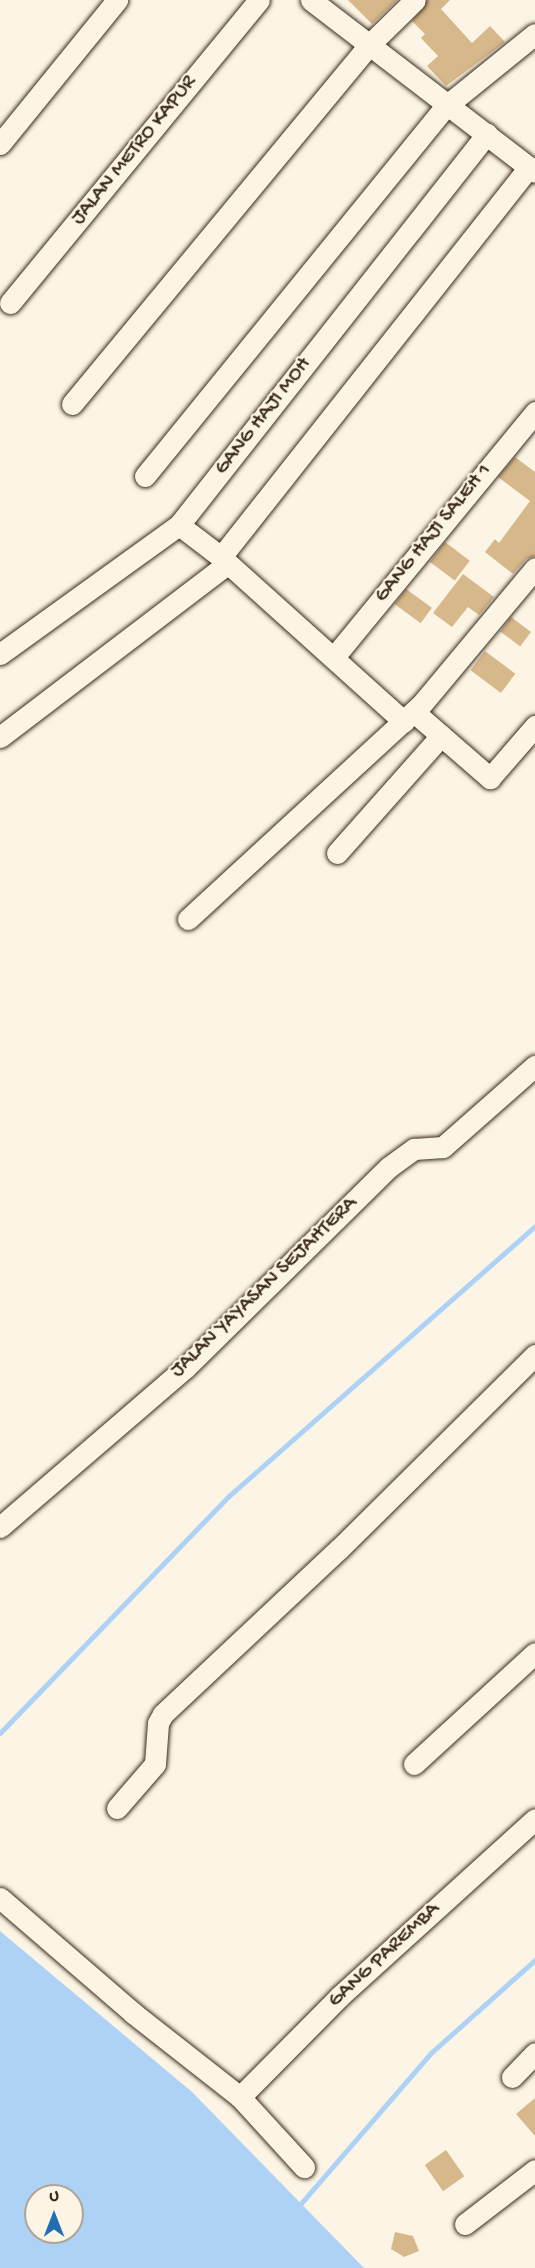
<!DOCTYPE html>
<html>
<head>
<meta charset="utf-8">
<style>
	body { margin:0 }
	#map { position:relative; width:535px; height:2268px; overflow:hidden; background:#fcf5e5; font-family:"Gochi Hand",sans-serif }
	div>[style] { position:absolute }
	.water>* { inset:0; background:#aed2f6 }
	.stream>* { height:4.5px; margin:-2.25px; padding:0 2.25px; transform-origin:2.25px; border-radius:2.25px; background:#aed2f6 }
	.building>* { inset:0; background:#d7b88a; transform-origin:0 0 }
	.roads { filter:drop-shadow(0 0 2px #3b2a1e) drop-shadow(0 0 2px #3b2a1e) }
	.minor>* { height:21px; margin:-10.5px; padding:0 10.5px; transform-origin:10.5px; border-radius:10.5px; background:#fcf5e5 }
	span { translate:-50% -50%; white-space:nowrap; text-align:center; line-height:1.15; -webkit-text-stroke:4.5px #fcf5e5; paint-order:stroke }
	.street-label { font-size:21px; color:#3b2a1e }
	.north { position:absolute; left:24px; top:2184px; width:60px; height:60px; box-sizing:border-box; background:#fcf5e5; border:2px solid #afa495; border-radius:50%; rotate:0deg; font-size:16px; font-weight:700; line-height:24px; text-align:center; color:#3b2a1e }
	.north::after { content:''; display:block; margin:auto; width:21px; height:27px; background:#1f6fb2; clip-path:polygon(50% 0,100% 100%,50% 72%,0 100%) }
</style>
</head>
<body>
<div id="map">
	<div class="water">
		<div style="clip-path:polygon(evenodd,0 1931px,192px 2092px,364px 2268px,0 2268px,0 1931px,36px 2196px,72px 2196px,72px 2232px,36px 2232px,36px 2196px)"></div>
	</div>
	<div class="stream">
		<div style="left:0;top:1733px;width:330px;rotate:-46deg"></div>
		<div style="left:229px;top:1496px;width:408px;rotate:-41.4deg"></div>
		<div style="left:298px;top:2207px;width:203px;rotate:-49.2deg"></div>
		<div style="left:431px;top:2053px;width:140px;rotate:-41.8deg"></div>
	</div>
	<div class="building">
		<div style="clip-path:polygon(348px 0,397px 0,372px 24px)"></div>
		<div style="clip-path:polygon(427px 0,450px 0,441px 9px,472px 43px,490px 26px,505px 42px,446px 86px,427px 66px,438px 56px,421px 38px,425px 34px,412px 21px)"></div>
		<div style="clip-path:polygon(515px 457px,535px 472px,535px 556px,526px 559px,513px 574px,485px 552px,495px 539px,499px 543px,530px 501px,498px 477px)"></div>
		<div style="left:445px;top:542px;width:31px;height:25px;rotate:37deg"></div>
		<div style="clip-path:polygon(463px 574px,494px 597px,479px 615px,468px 607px,452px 627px,433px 613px)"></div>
		<div style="left:406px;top:589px;width:32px;height:19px;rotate:36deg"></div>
		<div style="left:511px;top:617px;width:25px;height:18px;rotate:37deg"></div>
		<div style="left:485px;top:651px;width:38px;height:24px;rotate:37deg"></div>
		<div style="clip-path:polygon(535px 2098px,535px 2136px,516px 2114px)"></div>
		<div style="left:446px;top:2150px;width:32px;height:26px;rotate:55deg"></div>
		<div style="clip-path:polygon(395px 2232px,413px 2236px,419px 2251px,404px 2257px,391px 2249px)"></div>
	</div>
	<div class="roads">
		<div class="minor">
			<div style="left:311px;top:0;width:282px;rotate:37.5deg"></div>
			<div style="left:0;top:144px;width:186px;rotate:-50.9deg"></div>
			<div style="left:10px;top:303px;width:392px;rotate:-50.6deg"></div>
			<div style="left:72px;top:404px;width:466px;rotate:-50.4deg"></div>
			<div style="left:369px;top:45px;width:64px;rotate:-44.4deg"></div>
			<div style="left:145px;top:476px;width:477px;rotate:-50.9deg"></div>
			<div style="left:446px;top:106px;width:114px;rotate:-39deg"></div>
			<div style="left:179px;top:525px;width:53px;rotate:37.3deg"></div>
			<div style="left:221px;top:557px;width:246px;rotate:42deg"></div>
			<div style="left:221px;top:557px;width:497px;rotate:-51.7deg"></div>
			<div style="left:0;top:654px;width:221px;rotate:-35.8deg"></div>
			<div style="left:179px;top:525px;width:498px;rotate:-51.8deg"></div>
			<div style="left:334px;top:657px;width:317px;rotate:-50.6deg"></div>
			<div style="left:414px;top:712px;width:101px;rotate:41deg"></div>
			<div style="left:490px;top:778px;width:69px;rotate:-49.1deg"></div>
			<div style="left:0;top:737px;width:285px;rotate:-37.3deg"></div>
			<div style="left:337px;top:853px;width:157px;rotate:-48.4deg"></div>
			<div style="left:188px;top:919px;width:316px;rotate:-42.6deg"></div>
			<div style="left:421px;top:705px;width:178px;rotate:-50.2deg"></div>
			<div style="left:0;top:1527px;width:244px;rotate:-40.7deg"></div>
			<div style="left:185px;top:1368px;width:286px;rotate:-44.6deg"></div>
			<div style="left:389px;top:1167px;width:31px;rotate:-36deg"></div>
			<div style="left:414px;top:1149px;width:29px;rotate:-4deg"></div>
			<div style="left:443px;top:1147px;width:123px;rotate:-41.4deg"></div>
			<div style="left:414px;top:1764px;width:164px;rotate:-42.5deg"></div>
			<div style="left:117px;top:1808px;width:58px;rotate:-49.2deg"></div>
			<div style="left:155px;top:1764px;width:41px;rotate:-85.8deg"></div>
			<div style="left:158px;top:1723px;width:10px;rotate:-61deg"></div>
			<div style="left:163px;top:1714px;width:241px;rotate:-43.2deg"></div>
			<div style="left:339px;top:1549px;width:276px;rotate:-44.7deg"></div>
			<div style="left:0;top:1898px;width:176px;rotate:40.8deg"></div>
			<div style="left:133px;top:2013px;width:136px;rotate:38.1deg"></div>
			<div style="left:240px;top:2097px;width:95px;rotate:47.6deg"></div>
			<div style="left:512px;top:2077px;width:33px;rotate:-46deg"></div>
			<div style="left:240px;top:2097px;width:142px;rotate:-45.3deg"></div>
			<div style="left:340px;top:1996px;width:263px;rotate:-42.2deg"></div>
			<div style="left:465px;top:2224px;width:88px;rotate:-37.6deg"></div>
		</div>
	</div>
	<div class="street-label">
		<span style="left:135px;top:151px;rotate:-51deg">JALAN METRO KAPUR</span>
		<span style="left:264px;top:417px;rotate:-52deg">GANG HAJI MOH</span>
		<span style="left:434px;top:534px;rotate:-51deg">GANG HAJI SALEH 1</span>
		<span style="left:265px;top:1288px;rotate:-44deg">JALAN YAYASAN SEJAHTERA</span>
		<span style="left:385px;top:1956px;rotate:-43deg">GANG PAREMBA</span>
	</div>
	<div class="north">U</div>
</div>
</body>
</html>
